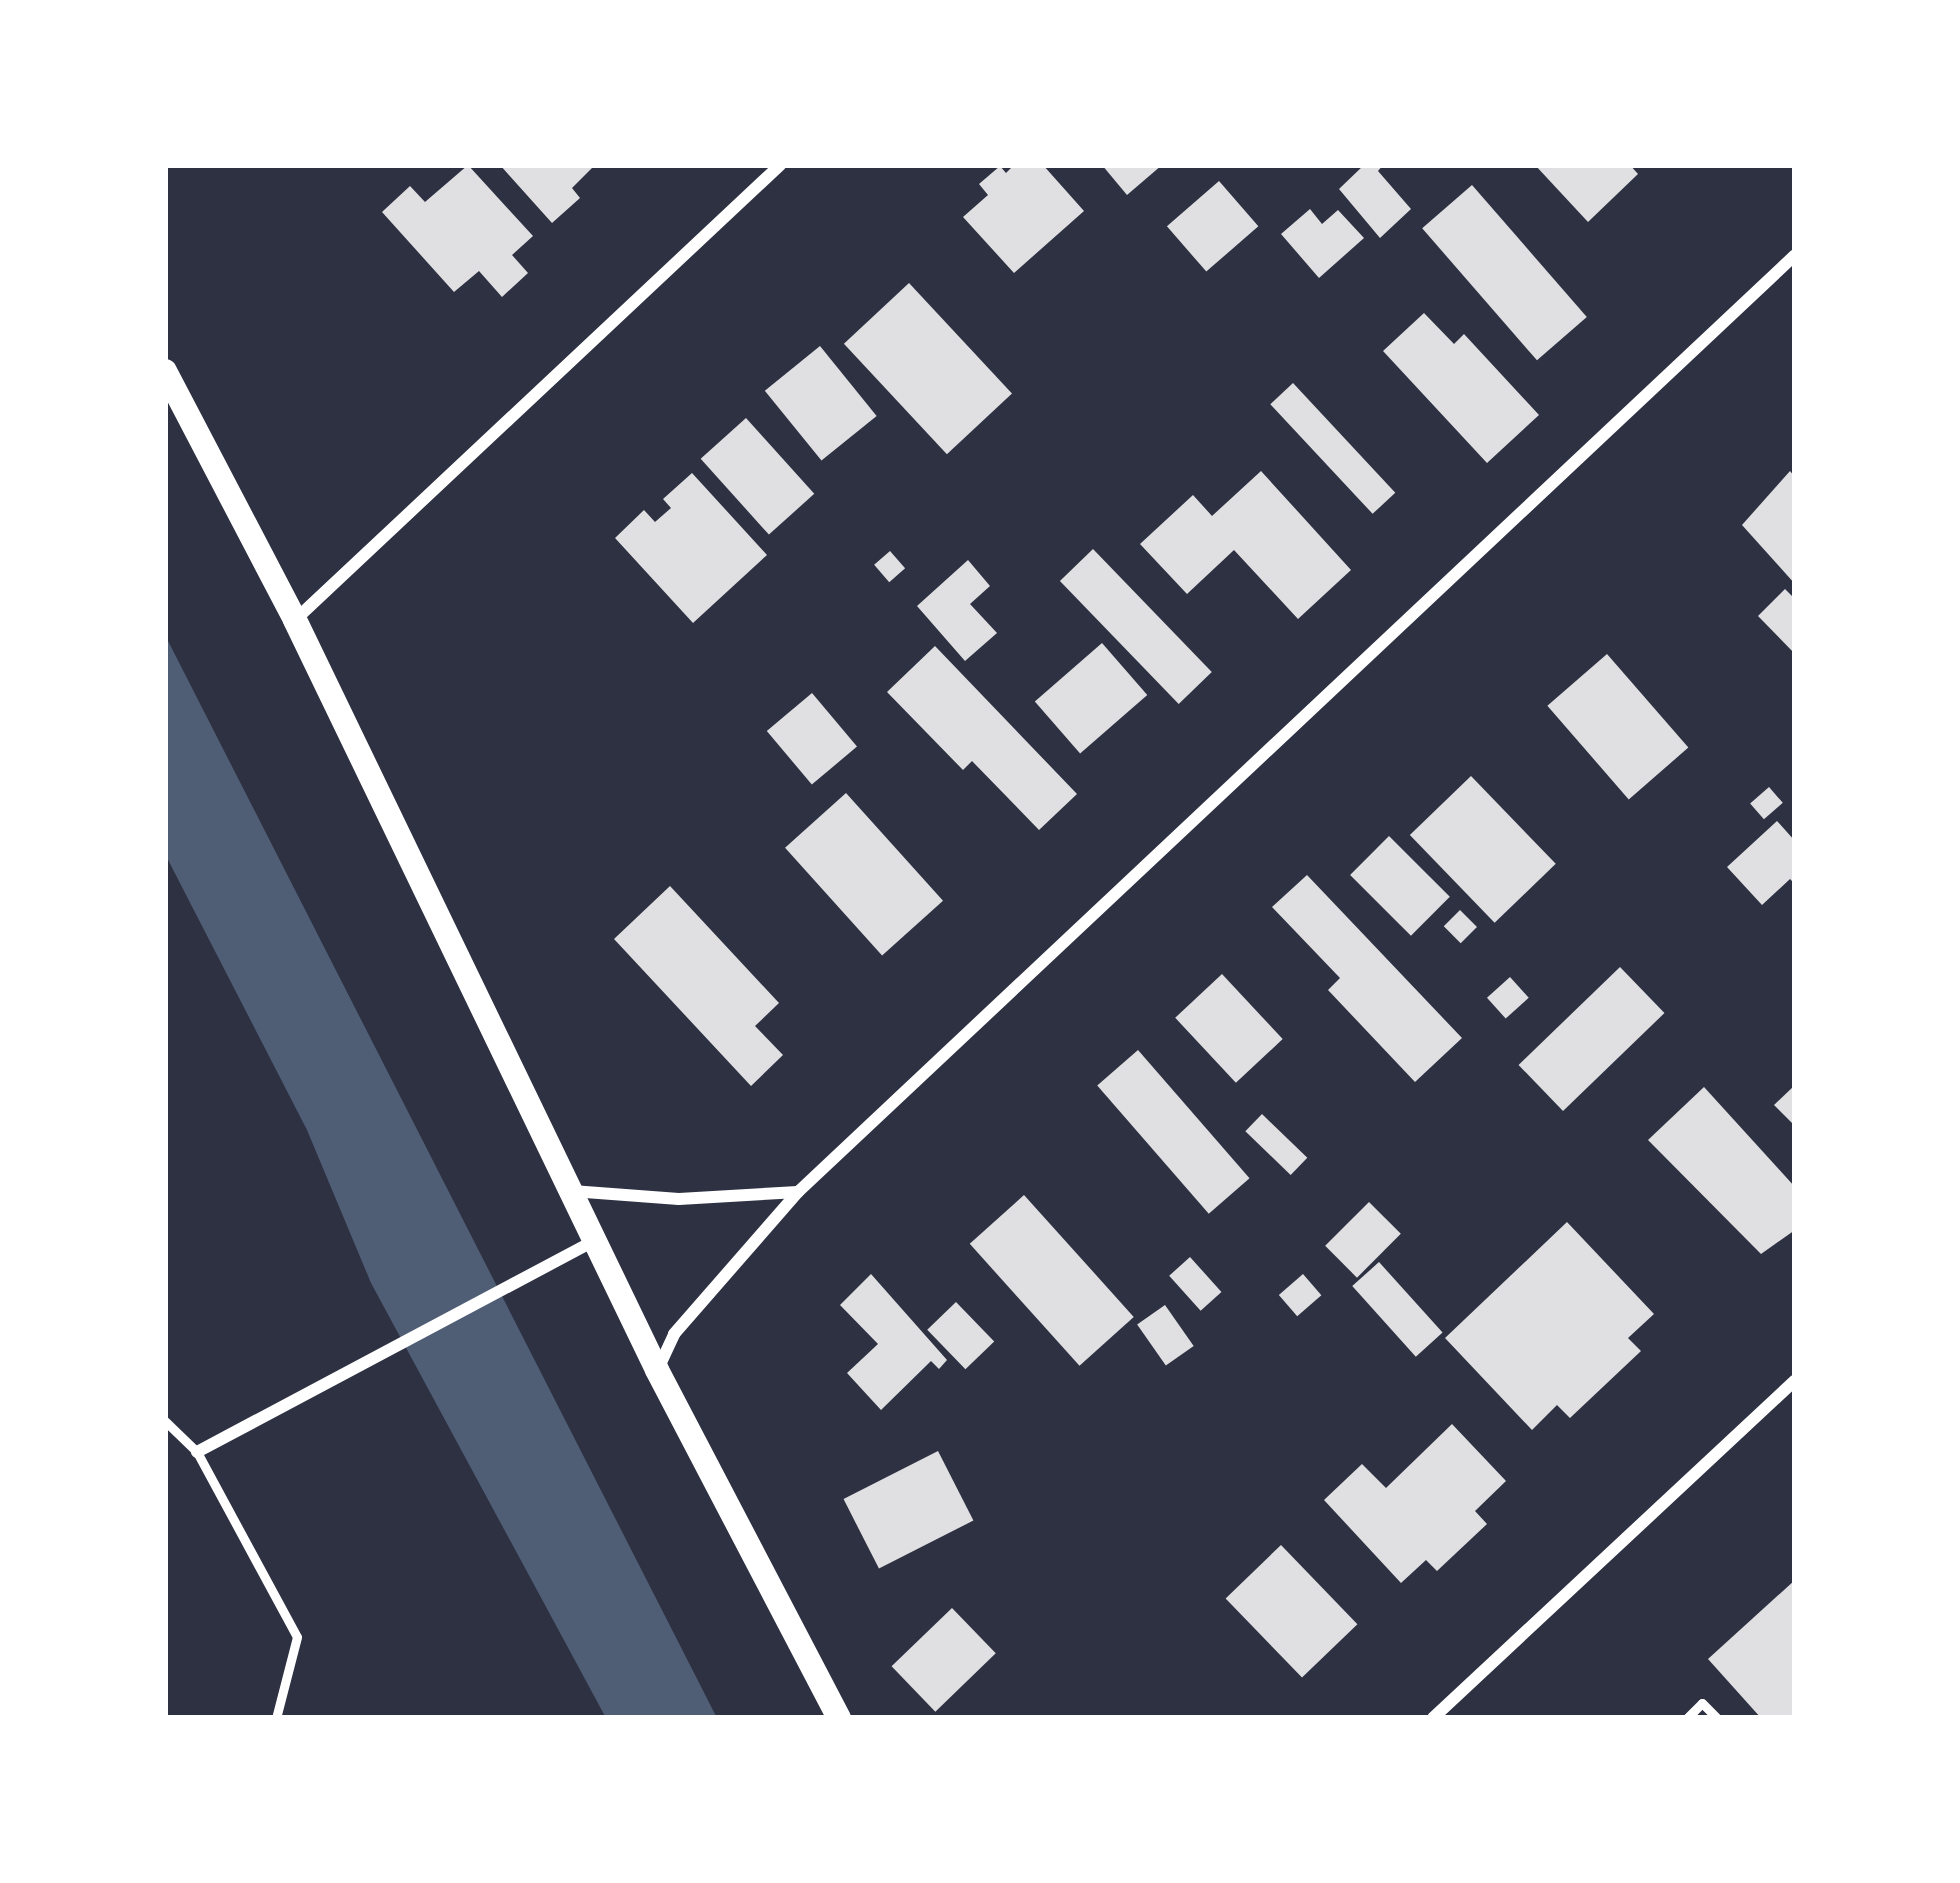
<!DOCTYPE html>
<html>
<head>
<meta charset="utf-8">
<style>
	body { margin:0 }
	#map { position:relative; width:1960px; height:1883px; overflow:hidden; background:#2d3142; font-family:Signika,sans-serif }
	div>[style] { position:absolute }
	.water>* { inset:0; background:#4f5d75 }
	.building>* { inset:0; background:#e0e0e3; transform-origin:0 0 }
	.service>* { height:9px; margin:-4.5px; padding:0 4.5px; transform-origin:4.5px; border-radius:4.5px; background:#fff }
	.minor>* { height:12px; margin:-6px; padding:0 6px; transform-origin:6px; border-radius:6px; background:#fff }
	.secondary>* { height:24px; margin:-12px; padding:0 12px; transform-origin:12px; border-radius:12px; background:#fff }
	span { translate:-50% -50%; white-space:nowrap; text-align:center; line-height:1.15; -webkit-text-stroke:12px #fff; paint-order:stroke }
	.frame { position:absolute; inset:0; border:168px solid #fff; pointer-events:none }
</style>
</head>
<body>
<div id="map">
	<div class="water">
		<div style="clip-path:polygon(165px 635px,717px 1718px,606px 1718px,371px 1283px,307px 1130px,165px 854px)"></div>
	</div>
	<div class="building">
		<div style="clip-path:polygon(468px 165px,533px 236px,512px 255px,528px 273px,502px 297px,479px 271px,454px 292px,382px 212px,410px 186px,425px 202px)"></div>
		<div style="clip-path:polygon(500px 165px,591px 165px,593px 167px,572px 188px,580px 198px,552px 223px)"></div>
		<div style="clip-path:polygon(1014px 165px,1043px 165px,1084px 211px,1014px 273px,963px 217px,988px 195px,979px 184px,1000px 166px,1006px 173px)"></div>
		<div style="clip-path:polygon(1102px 165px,1162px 165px,1127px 195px)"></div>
		<div style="clip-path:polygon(1364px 165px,1383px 165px,1378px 171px,1411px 209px,1380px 238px,1339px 189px)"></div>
		<div style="clip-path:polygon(1535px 165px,1630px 165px,1638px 174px,1588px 222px)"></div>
		<div style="left:1219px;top:181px;width:60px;height:69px;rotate:49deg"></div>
		<div style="left:1472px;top:185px;width:175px;height:66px;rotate:49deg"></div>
		<div style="clip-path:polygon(1310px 209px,1322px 224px,1338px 210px,1364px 238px,1319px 278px,1281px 234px)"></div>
		<div style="left:909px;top:283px;width:151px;height:89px;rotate:47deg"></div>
		<div style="clip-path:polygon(1424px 313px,1454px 344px,1464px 334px,1539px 415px,1487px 463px,1383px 351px)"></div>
		<div style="left:820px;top:346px;width:90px;height:71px;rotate:51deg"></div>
		<div style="left:1293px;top:383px;width:150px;height:31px;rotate:47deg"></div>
		<div style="left:746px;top:418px;width:102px;height:61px;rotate:48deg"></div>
		<div style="clip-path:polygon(1261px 471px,1351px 570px,1298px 619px,1234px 550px,1187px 594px,1140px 544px,1193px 495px,1212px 516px)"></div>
		<div style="clip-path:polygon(1790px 471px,1795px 477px,1795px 584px,1742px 525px)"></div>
		<div style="clip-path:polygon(692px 473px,767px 555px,693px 623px,615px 538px,644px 510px,655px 522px,671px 508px,663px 499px)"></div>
		<div style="left:1093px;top:549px;width:171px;height:46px;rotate:46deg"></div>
		<div style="left:890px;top:551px;width:23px;height:21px;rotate:49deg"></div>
		<div style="clip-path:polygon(968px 560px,990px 586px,970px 604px,997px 633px,965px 661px,917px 606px)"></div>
		<div style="clip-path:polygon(1785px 589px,1795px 599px,1795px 654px,1758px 616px)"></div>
		<div style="left:1102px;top:643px;width:69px;height:89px;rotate:49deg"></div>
		<div style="clip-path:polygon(935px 646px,1077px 794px,1039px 830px,972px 761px,963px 770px,887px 692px)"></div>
		<div style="left:1607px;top:654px;width:124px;height:79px;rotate:49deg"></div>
		<div style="left:812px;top:693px;width:70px;height:59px;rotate:50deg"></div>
		<div style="left:1471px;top:776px;width:122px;height:85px;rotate:46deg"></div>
		<div style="left:1769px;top:787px;width:21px;height:25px;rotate:49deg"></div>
		<div style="left:846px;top:793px;width:145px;height:82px;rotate:48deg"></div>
		<div style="clip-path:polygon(1777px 821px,1795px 841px,1795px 884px,1790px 879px,1762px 905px,1727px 867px)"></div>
		<div style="left:1389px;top:836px;width:86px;height:55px;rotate:45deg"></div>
		<div style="clip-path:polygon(1307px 875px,1462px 1038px,1415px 1082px,1328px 990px,1340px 978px,1272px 907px)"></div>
		<div style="clip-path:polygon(670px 886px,779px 1003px,755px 1026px,783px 1055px,751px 1086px,614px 939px)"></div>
		<div style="left:1460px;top:910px;width:24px;height:23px;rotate:45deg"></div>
		<div style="left:1620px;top:967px;width:64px;height:141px;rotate:46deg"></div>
		<div style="left:1222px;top:974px;width:89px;height:64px;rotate:47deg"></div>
		<div style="left:1510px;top:977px;width:28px;height:31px;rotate:48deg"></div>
		<div style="left:1138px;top:1050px;width:170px;height:54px;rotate:49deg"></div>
		<div style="clip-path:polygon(1795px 1085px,1795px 1126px,1774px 1105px)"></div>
		<div style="clip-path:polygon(1704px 1087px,1795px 1187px,1795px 1230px,1761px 1254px,1648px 1140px)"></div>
		<div style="left:1262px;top:1114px;width:63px;height:24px;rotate:44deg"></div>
		<div style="left:1024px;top:1195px;width:164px;height:73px;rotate:48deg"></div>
		<div style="left:1369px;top:1202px;width:45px;height:62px;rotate:45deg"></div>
		<div style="clip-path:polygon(1567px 1222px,1654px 1314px,1628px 1338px,1641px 1351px,1570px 1418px,1557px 1405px,1532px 1430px,1445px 1338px)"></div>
		<div style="left:1190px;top:1257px;width:47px;height:28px;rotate:48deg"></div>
		<div style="left:1379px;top:1262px;width:95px;height:36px;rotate:48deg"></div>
		<div style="clip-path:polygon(871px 1274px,947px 1360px,939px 1369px,931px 1361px,881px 1410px,847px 1373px,878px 1344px,840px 1305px)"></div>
		<div style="left:1303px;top:1274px;width:28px;height:32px;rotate:49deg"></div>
		<div style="left:956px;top:1302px;width:55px;height:40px;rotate:46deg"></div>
		<div style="left:1165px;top:1305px;width:50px;height:34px;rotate:55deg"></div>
		<div style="clip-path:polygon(1452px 1424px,1506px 1481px,1475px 1511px,1487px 1524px,1437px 1571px,1426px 1560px,1401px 1583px,1324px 1500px,1362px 1464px,1386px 1488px)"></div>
		<div style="left:938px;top:1451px;width:78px;height:106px;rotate:63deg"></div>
		<div style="left:1281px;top:1545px;width:110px;height:77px;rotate:46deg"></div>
		<div style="clip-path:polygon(1795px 1580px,1795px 1718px,1761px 1718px,1708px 1659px)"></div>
		<div style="left:952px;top:1608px;width:63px;height:84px;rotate:46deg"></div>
	</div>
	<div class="service">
		<div style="left:165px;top:1421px;width:45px;rotate:44.1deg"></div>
		<div style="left:197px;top:1452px;width:210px;rotate:61.6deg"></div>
		<div style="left:297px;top:1637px;width:84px;rotate:104.5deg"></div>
		<div style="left:1687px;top:1718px;width:21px;rotate:-45deg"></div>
		<div style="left:1702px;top:1703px;width:21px;rotate:45deg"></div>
	</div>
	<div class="minor">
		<div style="left:295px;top:620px;width:665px;rotate:-43.17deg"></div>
		<div style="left:572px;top:1191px;width:107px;rotate:4.3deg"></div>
		<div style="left:679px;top:1199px;width:119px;rotate:-3.4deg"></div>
		<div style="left:658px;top:1369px;width:38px;rotate:-65deg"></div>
		<div style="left:674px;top:1334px;width:189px;rotate:-48.9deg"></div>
		<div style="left:798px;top:1192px;width:1368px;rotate:-43.22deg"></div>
		<div style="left:197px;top:1452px;width:451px;rotate:-28deg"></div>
		<div style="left:1433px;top:1718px;width:495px;rotate:-43deg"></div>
	</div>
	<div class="secondary">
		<div style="left:165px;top:371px;width:281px;rotate:62.4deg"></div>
		<div style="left:295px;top:620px;width:833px;rotate:64.23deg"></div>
		<div style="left:657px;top:1370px;width:393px;rotate:62.4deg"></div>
	</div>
	<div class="frame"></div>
</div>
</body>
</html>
